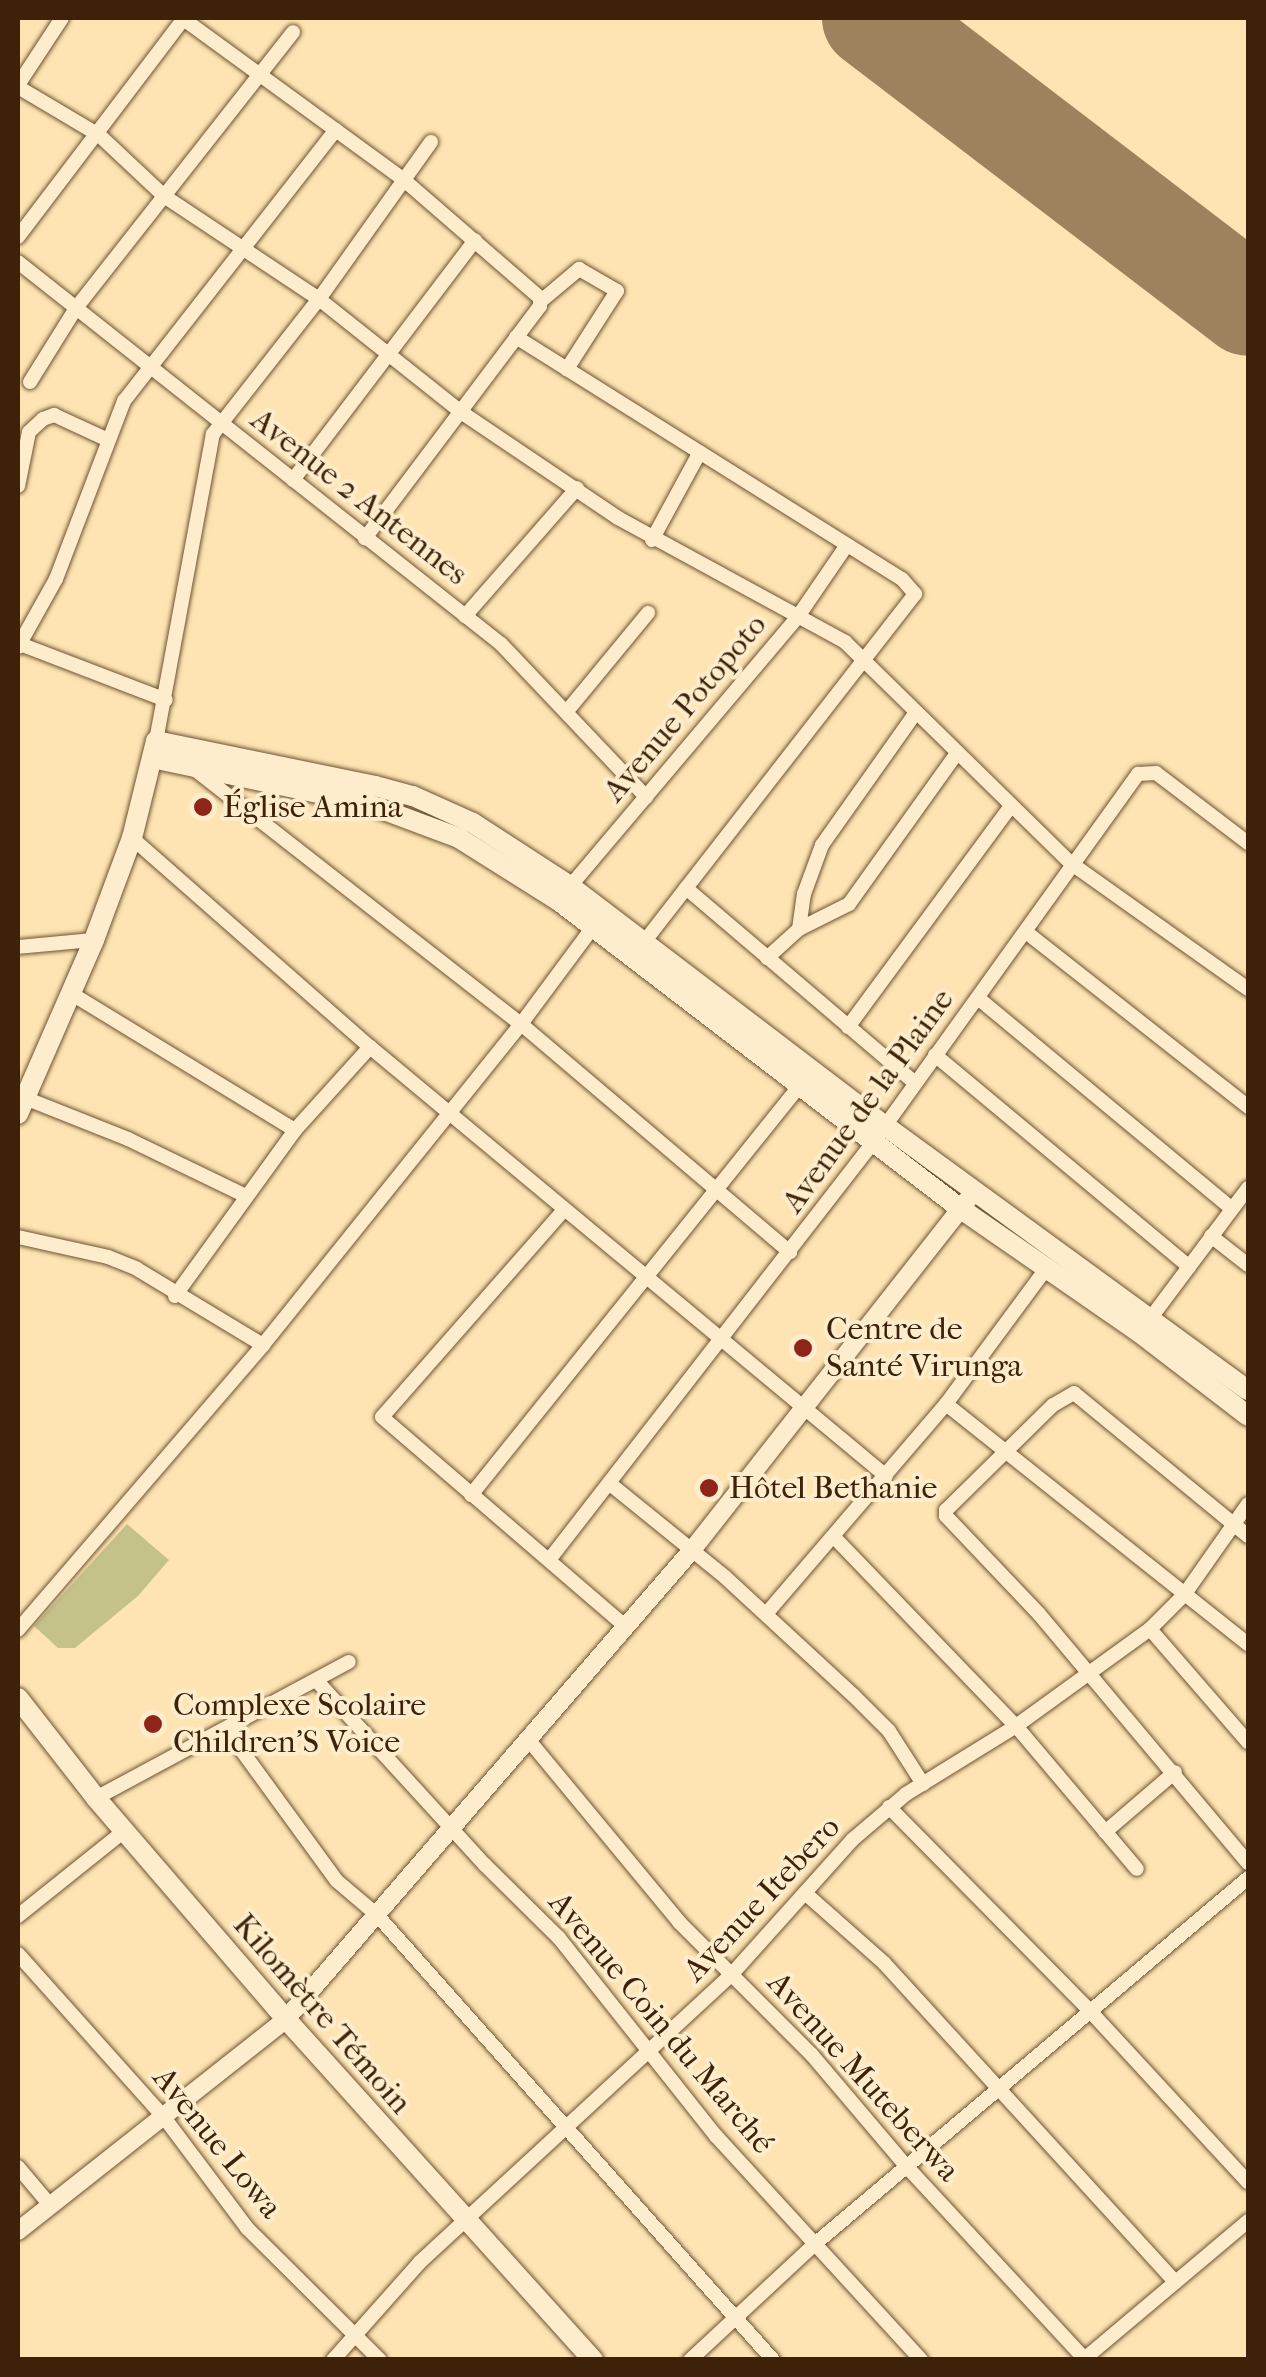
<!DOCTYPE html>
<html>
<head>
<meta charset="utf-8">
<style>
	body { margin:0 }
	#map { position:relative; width:1266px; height:2377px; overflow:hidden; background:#fde4b2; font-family:"IM FELL French Canon",serif }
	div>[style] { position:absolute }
	.green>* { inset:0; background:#c4c289 }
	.runway>* { height:102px; margin:-51px; padding:0 51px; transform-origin:51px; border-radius:51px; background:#9e825e }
	.roads { filter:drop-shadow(0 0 2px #6e5233) drop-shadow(0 0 2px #6e5233) }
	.minor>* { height:14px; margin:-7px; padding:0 7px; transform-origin:7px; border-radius:7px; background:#feedcd }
	.tertiary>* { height:18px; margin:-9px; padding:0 9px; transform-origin:9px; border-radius:9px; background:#feedcd }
	.secondary>* { height:20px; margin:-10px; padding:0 10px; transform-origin:10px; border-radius:10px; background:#feedcd }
	.dots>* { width:28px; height:28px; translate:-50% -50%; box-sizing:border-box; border:5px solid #feedcd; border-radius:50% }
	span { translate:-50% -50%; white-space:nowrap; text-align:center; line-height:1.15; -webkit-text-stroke:8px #feedcd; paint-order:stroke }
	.street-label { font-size:32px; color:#3e2109 }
	.poi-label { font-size:32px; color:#3e2109 }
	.left { translate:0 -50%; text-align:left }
	.frame { position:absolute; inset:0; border:20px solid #3e2109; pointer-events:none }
</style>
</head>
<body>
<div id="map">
	<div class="green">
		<div style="clip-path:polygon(127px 1524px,169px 1560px,138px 1596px,75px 1648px,58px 1648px,34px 1626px)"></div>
	</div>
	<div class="runway">
		<div style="left:873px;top:18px;width:472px;rotate:37.4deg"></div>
	</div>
	<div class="roads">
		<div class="minor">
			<div style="left:182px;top:18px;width:275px;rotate:36.1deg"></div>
			<div style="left:404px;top:180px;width:180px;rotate:40.9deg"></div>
			<div style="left:540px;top:298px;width:8px;rotate:90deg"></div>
			<div style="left:540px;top:306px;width:291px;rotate:127deg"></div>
			<div style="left:18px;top:85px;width:80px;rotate:-56.7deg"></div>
			<div style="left:18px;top:87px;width:94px;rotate:30.7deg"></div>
			<div style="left:99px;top:135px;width:89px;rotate:43.2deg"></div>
			<div style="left:164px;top:196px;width:186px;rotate:33.6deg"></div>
			<div style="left:319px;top:299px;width:181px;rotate:38.5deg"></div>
			<div style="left:461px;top:412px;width:189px;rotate:34deg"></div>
			<div style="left:618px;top:518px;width:259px;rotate:28.6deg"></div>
			<div style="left:845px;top:642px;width:318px;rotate:44.4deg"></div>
			<div style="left:1072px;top:864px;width:216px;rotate:35.4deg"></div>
			<div style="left:18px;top:237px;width:275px;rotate:-52.8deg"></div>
			<div style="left:18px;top:262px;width:616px;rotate:38.34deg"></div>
			<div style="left:501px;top:644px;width:211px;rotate:46.5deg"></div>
			<div style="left:541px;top:301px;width:50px;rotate:-40.1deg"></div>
			<div style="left:579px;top:269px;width:44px;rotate:30.1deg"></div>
			<div style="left:617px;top:291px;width:93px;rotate:122.7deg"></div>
			<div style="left:516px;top:337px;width:456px;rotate:32.1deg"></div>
			<div style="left:902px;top:579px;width:20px;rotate:49deg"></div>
			<div style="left:915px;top:594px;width:447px;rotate:127.9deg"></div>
			<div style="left:30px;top:382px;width:87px;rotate:-58.1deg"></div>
			<div style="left:76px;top:308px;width:351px;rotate:-51.8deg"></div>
			<div style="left:293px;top:480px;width:301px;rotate:-52.8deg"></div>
			<div style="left:18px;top:486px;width:55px;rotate:-78.5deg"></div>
			<div style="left:29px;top:432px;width:19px;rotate:-43deg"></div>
			<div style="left:43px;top:419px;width:12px;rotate:-20deg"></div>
			<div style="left:54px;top:415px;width:60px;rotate:24.8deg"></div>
			<div style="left:652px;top:540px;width:100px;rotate:-61.4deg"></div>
			<div style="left:465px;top:616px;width:170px;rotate:-48.8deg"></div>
			<div style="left:20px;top:644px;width:156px;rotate:21deg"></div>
			<div style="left:18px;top:647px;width:78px;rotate:-60.8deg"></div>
			<div style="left:56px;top:579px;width:191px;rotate:-69.1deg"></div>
			<div style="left:124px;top:401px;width:344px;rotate:-52deg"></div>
			<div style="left:568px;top:710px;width:126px;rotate:-50.5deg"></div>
			<div style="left:156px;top:741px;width:312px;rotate:-79.5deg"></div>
			<div style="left:213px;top:434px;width:172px;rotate:-51.9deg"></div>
			<div style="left:319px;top:299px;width:193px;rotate:-54.5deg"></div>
			<div style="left:193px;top:768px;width:416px;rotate:38deg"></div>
			<div style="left:521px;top:1024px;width:353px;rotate:40.3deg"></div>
			<div style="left:132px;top:838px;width:317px;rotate:41.3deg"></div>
			<div style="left:370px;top:1047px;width:671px;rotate:39.74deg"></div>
			<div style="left:686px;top:888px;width:301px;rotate:40.4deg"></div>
			<div style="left:567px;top:890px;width:360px;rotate:-49.8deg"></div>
			<div style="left:799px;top:615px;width:85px;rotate:-55.6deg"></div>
			<div style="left:799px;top:929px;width:35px;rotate:-82deg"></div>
			<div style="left:804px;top:894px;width:52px;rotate:-69.8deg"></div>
			<div style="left:822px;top:845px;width:163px;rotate:-54.7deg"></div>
			<div style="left:1026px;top:932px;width:283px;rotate:38.2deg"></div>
			<div style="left:18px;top:947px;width:76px;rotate:-5.3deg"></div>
			<div style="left:767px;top:958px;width:43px;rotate:-42.2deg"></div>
			<div style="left:799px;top:929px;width:56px;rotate:-26.6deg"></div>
			<div style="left:849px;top:904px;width:186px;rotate:-54.4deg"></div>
			<div style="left:72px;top:994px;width:261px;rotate:31.4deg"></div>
			<div style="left:978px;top:998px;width:329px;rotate:39.7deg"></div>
			<div style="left:848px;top:1027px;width:275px;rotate:-53.6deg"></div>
			<div style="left:935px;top:1055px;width:331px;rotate:39.8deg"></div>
			<div style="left:25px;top:1098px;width:111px;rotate:21.7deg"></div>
			<div style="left:128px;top:1139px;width:131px;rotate:25.8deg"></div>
			<div style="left:563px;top:1211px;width:274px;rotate:131.3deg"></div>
			<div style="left:382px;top:1417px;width:322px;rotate:40.7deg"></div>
			<div style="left:1211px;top:1236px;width:47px;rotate:38.1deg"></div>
			<div style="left:18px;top:1237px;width:92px;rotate:12.5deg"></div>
			<div style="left:108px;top:1257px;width:31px;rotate:22deg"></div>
			<div style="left:137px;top:1269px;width:147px;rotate:31.1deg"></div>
			<div style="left:175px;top:1296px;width:205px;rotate:-54.1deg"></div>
			<div style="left:295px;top:1130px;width:112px;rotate:-47.9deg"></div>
			<div style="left:1147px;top:1323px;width:169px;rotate:-53.2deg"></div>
			<div style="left:946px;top:1404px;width:386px;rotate:38.5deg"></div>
			<div style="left:609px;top:1483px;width:149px;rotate:39deg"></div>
			<div style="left:725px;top:1577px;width:174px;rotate:42.7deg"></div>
			<div style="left:853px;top:1695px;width:51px;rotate:45deg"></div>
			<div style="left:889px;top:1731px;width:63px;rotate:57.3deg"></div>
			<div style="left:471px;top:1495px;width:527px;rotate:-51.24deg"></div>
			<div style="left:1248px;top:1536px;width:225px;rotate:-140.6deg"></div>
			<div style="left:1074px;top:1393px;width:24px;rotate:150deg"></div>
			<div style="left:1053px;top:1405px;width:150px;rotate:135.5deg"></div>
			<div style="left:946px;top:1510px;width:6px;rotate:90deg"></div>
			<div style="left:946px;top:1516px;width:135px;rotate:46.5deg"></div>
			<div style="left:1039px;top:1614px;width:325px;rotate:50deg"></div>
			<div style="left:834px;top:1537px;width:262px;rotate:46.1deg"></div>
			<div style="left:1016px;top:1726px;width:187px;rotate:49.8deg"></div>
			<div style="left:549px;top:1560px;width:532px;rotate:-52.18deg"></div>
			<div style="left:875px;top:1140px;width:451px;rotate:-54.3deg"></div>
			<div style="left:1138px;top:774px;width:18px;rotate:-3deg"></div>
			<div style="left:1156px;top:773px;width:116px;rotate:37.3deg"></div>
			<div style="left:766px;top:1614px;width:277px;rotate:-49.4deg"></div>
			<div style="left:946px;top:1404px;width:167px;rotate:-53.5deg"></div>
			<div style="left:1150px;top:1629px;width:150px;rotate:49.1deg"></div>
			<div style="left:18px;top:1630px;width:376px;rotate:-49.3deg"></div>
			<div style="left:263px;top:1345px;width:412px;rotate:-51.2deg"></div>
			<div style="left:521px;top:1024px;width:121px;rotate:-53.4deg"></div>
			<div style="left:316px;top:1680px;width:251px;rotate:47.6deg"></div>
			<div style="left:485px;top:1865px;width:104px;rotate:44.6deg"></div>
			<div style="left:559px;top:1938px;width:253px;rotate:51.6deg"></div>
			<div style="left:716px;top:2136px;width:304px;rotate:47.5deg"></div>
			<div style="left:226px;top:1729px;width:188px;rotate:53.9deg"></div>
			<div style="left:337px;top:1881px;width:52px;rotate:40.4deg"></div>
			<div style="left:377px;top:1915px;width:596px;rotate:48.33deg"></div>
			<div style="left:527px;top:1738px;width:239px;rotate:50.4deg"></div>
			<div style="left:679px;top:1922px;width:188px;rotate:45deg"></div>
			<div style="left:812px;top:2055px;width:147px;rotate:49.7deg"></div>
			<div style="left:907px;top:2167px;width:260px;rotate:47.2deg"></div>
			<div style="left:96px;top:1798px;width:287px;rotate:-28.3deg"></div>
			<div style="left:889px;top:1807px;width:286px;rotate:45.4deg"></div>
			<div style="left:1090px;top:2011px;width:233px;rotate:47.3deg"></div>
			<div style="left:1105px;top:1832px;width:92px;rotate:-40.6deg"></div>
			<div style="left:805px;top:1893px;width:106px;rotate:41.5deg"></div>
			<div style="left:884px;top:1963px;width:432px;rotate:47.6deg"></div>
			<div style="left:18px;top:1916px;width:136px;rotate:-38.7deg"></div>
			<div style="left:18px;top:1954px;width:217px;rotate:48.2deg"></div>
			<div style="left:163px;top:2116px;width:140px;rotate:53.1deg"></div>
			<div style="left:247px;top:2228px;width:187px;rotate:44.8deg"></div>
			<div style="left:18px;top:2167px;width:50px;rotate:49.9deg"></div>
			<div style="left:333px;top:2360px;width:131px;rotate:-48.4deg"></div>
			<div style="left:420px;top:2262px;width:423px;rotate:-42.7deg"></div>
			<div style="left:731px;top:1975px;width:181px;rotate:-48.1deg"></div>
			<div style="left:852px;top:1840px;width:71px;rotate:-40.4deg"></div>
			<div style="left:906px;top:1794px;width:129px;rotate:-31.7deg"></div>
			<div style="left:1016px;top:1726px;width:165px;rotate:-35.9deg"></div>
			<div style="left:1150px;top:1629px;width:48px;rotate:-45deg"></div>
			<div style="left:1184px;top:1595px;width:111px;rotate:-54.9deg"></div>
			<div style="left:690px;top:2360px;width:172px;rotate:-42.9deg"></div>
			<div style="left:816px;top:2243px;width:566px;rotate:-40.19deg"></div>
			<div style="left:1083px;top:2360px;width:216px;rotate:-40.1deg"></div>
		</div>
		<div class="tertiary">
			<div style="left:18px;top:2231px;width:342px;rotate:-38.3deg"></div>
			<div style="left:286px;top:2019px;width:620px;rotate:-49.12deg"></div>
			<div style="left:692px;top:1550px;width:447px;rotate:-51.8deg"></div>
		</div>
		<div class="secondary">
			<div style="left:152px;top:758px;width:218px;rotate:11.9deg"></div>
			<div style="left:365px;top:803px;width:100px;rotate:20.4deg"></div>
			<div style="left:459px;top:838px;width:118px;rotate:32.2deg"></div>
			<div style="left:559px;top:901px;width:506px;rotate:37.46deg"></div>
			<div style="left:961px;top:1209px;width:218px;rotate:34.7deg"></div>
			<div style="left:1140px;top:1333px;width:136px;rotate:37.5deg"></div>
			<div style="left:18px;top:1114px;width:190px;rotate:-66.4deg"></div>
			<div style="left:94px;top:940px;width:109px;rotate:-69.6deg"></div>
			<div style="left:132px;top:838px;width:100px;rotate:-76.1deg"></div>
			<div style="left:156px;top:741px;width:224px;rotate:11.6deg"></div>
			<div style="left:375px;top:786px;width:39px;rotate:15deg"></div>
			<div style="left:413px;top:796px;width:66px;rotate:24.2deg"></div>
			<div style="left:473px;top:823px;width:116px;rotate:33deg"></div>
			<div style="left:570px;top:886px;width:395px;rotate:37.3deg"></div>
			<div style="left:884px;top:1125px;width:450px;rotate:36.1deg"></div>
			<div style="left:18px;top:1698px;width:127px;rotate:52deg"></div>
			<div style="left:96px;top:1798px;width:291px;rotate:49.3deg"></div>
			<div style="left:286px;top:2019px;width:459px;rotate:48deg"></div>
		</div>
	</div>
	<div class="dots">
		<div style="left:203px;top:807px;background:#8f2418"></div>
		<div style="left:803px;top:1348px;background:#8f2418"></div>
		<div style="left:709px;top:1488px;background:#8f2418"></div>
		<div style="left:153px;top:1724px;background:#8f2418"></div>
	</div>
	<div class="street-label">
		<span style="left:359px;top:497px;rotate:38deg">Avenue 2 Antennes</span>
		<span style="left:685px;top:708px;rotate:-50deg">Avenue Potopoto</span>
		<span style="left:868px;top:1101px;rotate:-54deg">Avenue de la Plaine</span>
		<span style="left:762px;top:1899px;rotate:-47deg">Avenue Itebero</span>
		<span style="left:322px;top:2014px;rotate:49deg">Kilomètre Témoin</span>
		<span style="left:661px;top:2023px;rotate:50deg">Avenue Coin du Marché</span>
		<span style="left:863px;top:2077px;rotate:48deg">Avenue Muteberwa</span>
		<span style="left:217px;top:2143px;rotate:51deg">Avenue Lowa</span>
	</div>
	<div class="poi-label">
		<span class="left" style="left:223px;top:807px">Église Amina</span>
		<span class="left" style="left:826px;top:1348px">Centre de<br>Santé Virunga</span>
		<span class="left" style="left:729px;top:1488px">Hôtel Bethanie</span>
		<span class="left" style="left:173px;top:1724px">Complexe Scolaire<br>Children'S Voice</span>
	</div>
	<div class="frame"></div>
</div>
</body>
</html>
